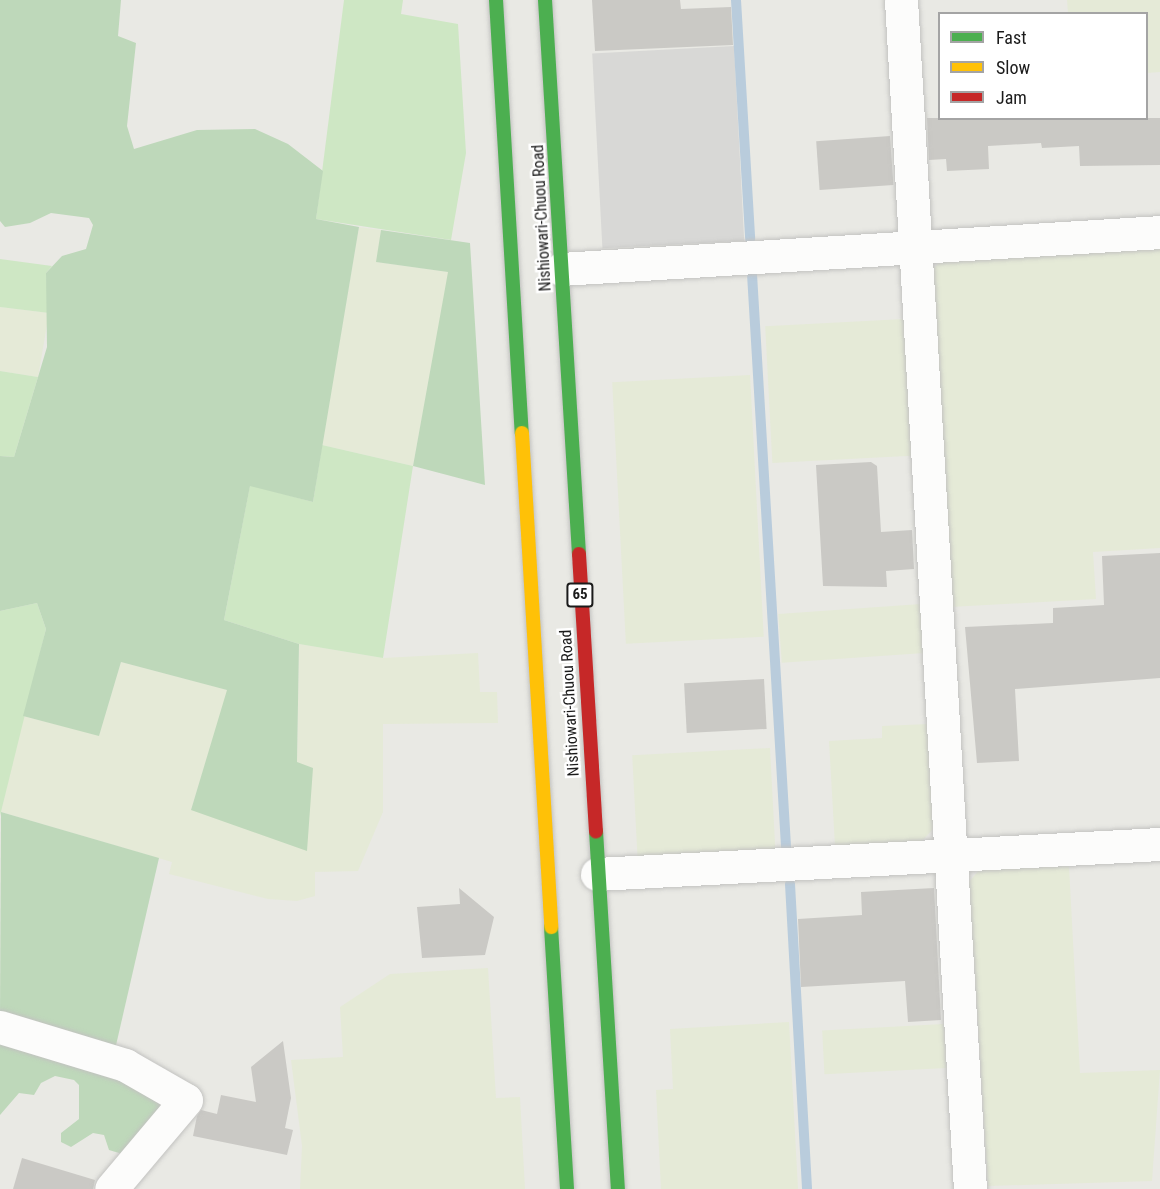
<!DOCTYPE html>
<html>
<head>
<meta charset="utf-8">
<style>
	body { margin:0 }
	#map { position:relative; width:1160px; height:1189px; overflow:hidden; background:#e9e9e4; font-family:"Roboto Condensed",sans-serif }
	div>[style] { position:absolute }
	.farmland>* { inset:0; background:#e5ead7; transform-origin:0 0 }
	.grass>* { inset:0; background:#cee7c4 }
	.forest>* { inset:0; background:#bed8ba }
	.parking>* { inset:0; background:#d8d8d6; transform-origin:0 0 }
	.stream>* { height:10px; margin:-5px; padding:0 5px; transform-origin:5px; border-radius:5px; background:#b9ccdc }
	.building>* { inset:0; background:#cac9c5; transform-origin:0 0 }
	.roads { filter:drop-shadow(0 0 2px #c2c2c0) drop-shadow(0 0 2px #c2c2c0) }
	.street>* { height:33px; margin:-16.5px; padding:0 16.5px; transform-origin:16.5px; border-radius:16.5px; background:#fcfcfb }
	.fast>* { height:14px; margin:-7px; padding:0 7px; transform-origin:7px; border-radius:7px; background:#4caf50 }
	.slow>* { height:14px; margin:-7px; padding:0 7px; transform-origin:7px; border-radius:7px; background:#ffc107 }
	.jam>* { height:14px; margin:-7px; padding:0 7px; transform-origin:7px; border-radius:7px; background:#c62828 }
	span { translate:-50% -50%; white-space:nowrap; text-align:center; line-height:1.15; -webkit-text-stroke:5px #fff; paint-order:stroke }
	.shield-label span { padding:2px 4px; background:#fff; border:2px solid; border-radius:4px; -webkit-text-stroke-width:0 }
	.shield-label { font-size:15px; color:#1b1b1b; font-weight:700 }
	.street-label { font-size:16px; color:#1b1b1b }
	.legend { position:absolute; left:938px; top:12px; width:210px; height:108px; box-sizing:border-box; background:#fff; border:2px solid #a4a4a4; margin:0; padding:8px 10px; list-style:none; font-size:18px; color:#1b1b1b }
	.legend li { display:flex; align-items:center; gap:12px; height:30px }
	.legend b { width:30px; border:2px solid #a4a4a4 }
</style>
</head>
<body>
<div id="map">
	<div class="farmland">
		<div style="clip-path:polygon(1067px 0,1160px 0,1160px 72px,1147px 73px,1146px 14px,1068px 13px)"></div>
		<div style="clip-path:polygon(359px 227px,381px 230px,377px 262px,449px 272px,413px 466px,322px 445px)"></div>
		<div style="clip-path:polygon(1160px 246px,1160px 548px,1093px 552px,1096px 599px,950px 607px,933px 269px,944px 257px)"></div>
		<div style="clip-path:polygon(0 307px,49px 313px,38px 377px,0 371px)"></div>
		<div style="left:904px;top:319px;width:137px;height:139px;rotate:87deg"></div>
		<div style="left:750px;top:375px;width:262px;height:138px;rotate:87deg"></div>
		<div style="left:921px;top:604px;width:49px;height:143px;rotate:86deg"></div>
		<div style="clip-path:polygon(299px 644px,383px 658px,478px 653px,480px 692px,497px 692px,498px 723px,383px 724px,383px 812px,358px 871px,315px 872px,315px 896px,297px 901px,268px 899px,169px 874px,172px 862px,1px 812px,23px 716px,99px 735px,121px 662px,228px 690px,191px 810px,297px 763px)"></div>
		<div style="clip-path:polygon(928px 724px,934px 828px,922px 841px,835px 846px,829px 741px,882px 738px,882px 726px)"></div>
		<div style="left:770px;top:748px;width:103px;height:138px;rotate:87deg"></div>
		<div style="clip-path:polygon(1069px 866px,1080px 1073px,1160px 1070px,1152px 1181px,988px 1186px,969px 882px,979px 870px)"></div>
		<div style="clip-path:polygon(488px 968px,496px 1098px,520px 1097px,525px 1189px,300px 1189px,302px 1146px,291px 1060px,343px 1057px,340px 1007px,390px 974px)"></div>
		<div style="clip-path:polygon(789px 1022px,798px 1189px,661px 1189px,656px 1090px,673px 1089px,670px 1029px)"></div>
		<div style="left:944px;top:1024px;width:44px;height:122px;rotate:87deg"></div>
	</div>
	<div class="grass">
		<div style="clip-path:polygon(344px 0,403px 0,401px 14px,458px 24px,466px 153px,451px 240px,316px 219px)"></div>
		<div style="clip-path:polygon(0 259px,52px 266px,46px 273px,49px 313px,0 307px)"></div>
		<div style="clip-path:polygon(0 371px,38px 377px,14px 457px,0 456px)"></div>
		<div style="clip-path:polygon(322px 445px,413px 466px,383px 658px,299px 644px,224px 620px,250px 485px,313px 502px)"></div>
		<div style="clip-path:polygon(37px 603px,46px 629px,0 816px,0 611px)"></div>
	</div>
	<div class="forest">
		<div style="clip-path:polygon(0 0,121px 0,118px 36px,136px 43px,127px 126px,134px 149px,197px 130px,255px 129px,288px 144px,323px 171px,316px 219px,359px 227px,313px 502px,250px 486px,224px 620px,299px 644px,297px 762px,313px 768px,307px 851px,191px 810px,227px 690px,121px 662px,99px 736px,23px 716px,46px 629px,37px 603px,0 611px,0 456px,14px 457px,47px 347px,46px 273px,62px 256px,86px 249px,93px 225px,89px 218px,51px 213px,30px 223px,5px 227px,0 221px)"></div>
		<div style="clip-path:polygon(381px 230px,470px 243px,485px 485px,413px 466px,448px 272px,376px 262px)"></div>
		<div style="clip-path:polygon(1px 812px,159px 858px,114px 1054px,0 1019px)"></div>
		<div style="clip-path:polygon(0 1038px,119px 1074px,163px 1102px,129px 1156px,109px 1150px,104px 1135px,93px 1133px,71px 1147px,61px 1142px,61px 1133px,79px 1119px,79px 1085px,74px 1080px,55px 1076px,41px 1083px,34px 1095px,19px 1093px,0 1115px)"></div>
	</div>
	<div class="parking">
		<div style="left:734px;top:46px;width:195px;height:142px;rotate:87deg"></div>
	</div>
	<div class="stream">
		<div style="left:736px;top:0;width:239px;rotate:86.6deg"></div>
		<div style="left:752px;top:274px;width:574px;rotate:86.6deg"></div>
		<div style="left:790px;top:884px;width:305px;rotate:86.8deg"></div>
	</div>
	<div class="building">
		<div style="clip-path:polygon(592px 0,680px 0,681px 9px,731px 7px,733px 45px,595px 51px)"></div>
		<div style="clip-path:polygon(927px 118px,1160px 118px,1160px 165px,1080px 166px,1079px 146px,1042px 148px,1041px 143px,988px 146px,989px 169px,947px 171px,946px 159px,929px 160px)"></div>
		<div style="left:890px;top:136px;width:49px;height:74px;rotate:86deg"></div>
		<div style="clip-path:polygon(871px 462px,877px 466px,881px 532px,912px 530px,914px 569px,886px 571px,887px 587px,823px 586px,816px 465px)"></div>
		<div style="clip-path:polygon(1160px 553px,1160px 678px,1015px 689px,1019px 761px,977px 763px,965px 627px,1053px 623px,1053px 608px,1104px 605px,1102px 556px)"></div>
		<div style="left:764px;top:679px;width:50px;height:80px;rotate:87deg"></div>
		<div style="clip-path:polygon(459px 888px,494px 917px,485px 955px,422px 958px,417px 907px,460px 904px)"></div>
		<div style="clip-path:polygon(934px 888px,941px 1020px,908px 1022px,905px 981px,801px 987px,798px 919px,862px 915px,861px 892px)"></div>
		<div style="clip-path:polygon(283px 1041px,291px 1098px,285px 1128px,293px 1130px,287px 1155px,193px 1136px,197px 1116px,201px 1110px,217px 1114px,221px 1095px,256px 1102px,251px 1067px)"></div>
		<div style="clip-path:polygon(22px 1158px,95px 1180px,93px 1189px,13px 1189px)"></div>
	</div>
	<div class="roads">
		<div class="street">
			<div style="left:901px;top:0;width:1191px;rotate:86.68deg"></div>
			<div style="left:561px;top:269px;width:600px;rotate:-3.53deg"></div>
			<div style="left:597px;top:874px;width:564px;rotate:-3.05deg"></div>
			<div style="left:0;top:1027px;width:131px;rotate:16.9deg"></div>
			<div style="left:125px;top:1065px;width:70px;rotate:29.8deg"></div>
			<div style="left:186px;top:1100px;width:116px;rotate:130.1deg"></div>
		</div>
		<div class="fast">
			<div style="left:496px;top:0;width:434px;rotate:86.6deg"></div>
			<div style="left:545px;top:0;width:555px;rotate:86.49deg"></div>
			<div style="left:596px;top:831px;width:359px;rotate:86.5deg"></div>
			<div style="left:551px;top:927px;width:262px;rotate:86.5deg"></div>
		</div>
		<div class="slow">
			<div style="left:522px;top:433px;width:495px;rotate:86.6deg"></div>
		</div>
		<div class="jam">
			<div style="left:579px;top:554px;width:278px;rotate:86.5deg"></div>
		</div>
	</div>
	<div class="shield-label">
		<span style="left:580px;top:595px">65</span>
	</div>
	<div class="street-label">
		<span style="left:542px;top:218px;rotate:-93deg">Nishiowari-Chuou Road</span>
		<span style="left:570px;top:703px;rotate:-93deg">Nishiowari-Chuou Road</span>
	</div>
	<ul class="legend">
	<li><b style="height:8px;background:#4caf50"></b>Fast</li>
	<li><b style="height:8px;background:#ffc107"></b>Slow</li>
	<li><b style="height:8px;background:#c62828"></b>Jam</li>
	</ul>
</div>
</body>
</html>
